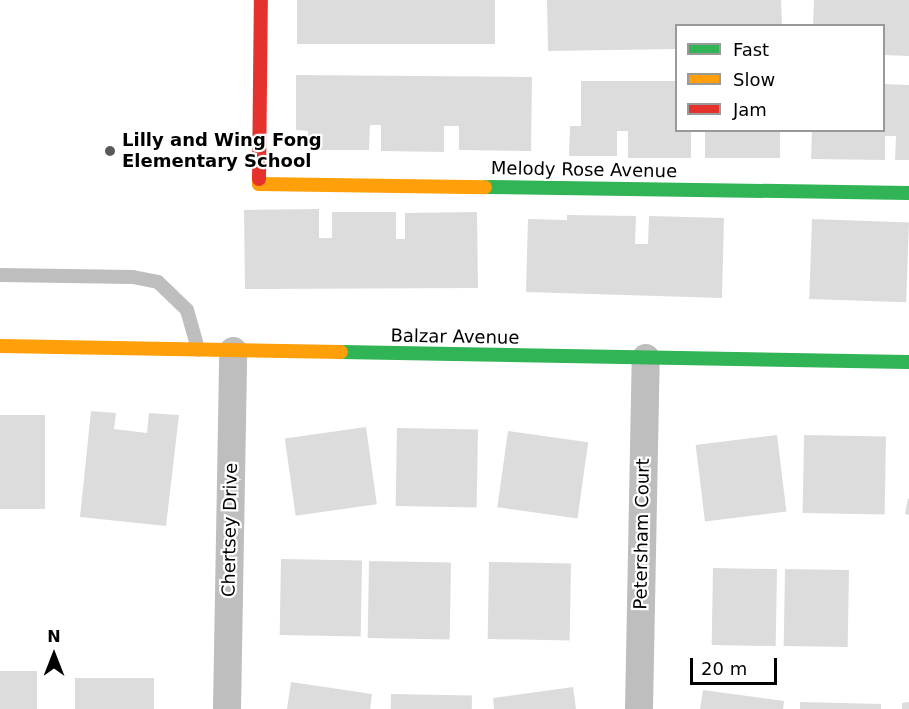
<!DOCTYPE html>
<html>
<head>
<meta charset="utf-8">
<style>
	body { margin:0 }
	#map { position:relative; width:909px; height:709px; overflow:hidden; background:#fff; font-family:"DejaVu Sans",sans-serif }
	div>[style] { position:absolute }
	.building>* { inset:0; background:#dcdcdc; transform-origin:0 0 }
	.lane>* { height:14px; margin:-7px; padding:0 7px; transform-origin:7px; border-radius:7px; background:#bebebe }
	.street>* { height:28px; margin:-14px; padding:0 14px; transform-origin:14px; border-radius:14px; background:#bebebe }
	.fast>* { height:14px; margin:-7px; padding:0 7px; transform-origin:7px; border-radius:7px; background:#30b455 }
	.slow>* { height:14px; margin:-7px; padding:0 7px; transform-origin:7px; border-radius:7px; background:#ff9f0a }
	.jam>* { height:14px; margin:-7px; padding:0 7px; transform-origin:7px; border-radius:7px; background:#e5322d }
	.dots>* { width:16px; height:16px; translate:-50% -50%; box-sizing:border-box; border:3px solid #fff; border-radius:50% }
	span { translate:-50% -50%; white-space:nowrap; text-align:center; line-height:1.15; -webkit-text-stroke:4.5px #fff; paint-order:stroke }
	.poi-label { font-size:18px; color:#000; font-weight:700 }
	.left { translate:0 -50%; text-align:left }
	.street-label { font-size:18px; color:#000 }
	.legend { position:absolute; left:675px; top:24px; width:210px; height:108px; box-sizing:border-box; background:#fff; border:2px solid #999; margin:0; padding:8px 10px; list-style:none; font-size:18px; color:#000 }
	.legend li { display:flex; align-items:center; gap:12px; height:30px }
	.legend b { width:30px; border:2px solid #999 }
	.north { position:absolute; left:24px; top:625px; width:60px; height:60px; -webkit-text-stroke:4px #fff; paint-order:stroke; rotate:0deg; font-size:16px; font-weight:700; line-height:24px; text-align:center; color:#000 }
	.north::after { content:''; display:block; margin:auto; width:21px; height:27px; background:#000; clip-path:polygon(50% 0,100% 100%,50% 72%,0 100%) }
	.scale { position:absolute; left:690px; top:658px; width:87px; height:27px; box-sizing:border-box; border:3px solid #000; border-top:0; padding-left:8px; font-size:18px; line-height:21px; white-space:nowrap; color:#000; -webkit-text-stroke:4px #fff; paint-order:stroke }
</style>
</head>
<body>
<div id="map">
	<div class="building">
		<div style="left:297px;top:0;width:198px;height:44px"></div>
		<div style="clip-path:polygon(547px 0,781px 0,782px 26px,676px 26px,676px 49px,548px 51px)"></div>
		<div style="clip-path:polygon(814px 0,909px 0,909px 56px,884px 55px,884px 26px,813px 26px)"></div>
		<div style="clip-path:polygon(296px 75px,532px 77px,531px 151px,459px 150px,459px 126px,444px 126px,444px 152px,381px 151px,381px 125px,370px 125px,369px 150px,308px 150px,308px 131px,296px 130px)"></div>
		<div style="clip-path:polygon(581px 81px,676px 81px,676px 130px,691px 130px,691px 158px,628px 158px,628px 131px,617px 131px,617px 156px,569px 156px,570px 126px,581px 126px)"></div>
		<div style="clip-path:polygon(884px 84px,909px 85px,909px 160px,895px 160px,896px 136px,885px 136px,885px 160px,811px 159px,812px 130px,884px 130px)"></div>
		<div style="left:705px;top:130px;width:75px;height:28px"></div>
		<div style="clip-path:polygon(319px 209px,319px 238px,332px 238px,332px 212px,396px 212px,396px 239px,405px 239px,405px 213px,477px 212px,478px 288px,245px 289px,244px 210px)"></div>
		<div style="clip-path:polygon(567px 215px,636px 216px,635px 244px,648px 244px,649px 216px,724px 218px,722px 298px,526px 292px,528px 219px,567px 220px)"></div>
		<div style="left:812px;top:219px;width:97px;height:80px;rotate:2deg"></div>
		<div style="clip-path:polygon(91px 411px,116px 413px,114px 429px,147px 433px,149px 413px,179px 415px,166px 526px,80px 517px)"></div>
		<div style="left:0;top:415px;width:45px;height:94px"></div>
		<div style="left:366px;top:427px;width:78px;height:82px;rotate:82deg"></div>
		<div style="left:397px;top:428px;width:81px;height:78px;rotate:1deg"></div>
		<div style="left:508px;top:431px;width:81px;height:77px;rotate:8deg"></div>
		<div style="left:777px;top:435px;width:77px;height:82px;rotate:83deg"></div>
		<div style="left:804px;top:435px;width:82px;height:78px;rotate:1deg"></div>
		<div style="clip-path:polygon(908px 498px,909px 499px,909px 515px,905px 514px)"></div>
		<div style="left:281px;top:559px;width:81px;height:76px;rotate:1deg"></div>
		<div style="left:369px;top:561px;width:82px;height:77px;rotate:1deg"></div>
		<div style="left:489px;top:562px;width:82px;height:77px;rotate:1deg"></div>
		<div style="left:713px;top:568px;width:64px;height:77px;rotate:1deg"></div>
		<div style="left:785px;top:569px;width:64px;height:77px;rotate:1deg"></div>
		<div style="left:0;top:671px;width:37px;height:38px"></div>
		<div style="left:75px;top:678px;width:79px;height:31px"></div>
		<div style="clip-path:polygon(291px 682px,372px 694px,370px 709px,287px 709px)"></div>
		<div style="clip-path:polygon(573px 687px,576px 709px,494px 709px,493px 698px)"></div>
		<div style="clip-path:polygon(703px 690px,784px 701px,783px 709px,700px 709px)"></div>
		<div style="left:391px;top:694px;width:81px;height:15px;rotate:1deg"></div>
		<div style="clip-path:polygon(800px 702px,881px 704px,881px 709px,800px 709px)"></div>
		<div style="clip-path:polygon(909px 702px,909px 709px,902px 709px,902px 703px)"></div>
	</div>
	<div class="lane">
		<div style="left:0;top:275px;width:133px;rotate:0.9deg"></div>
		<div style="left:133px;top:277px;width:25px;rotate:11deg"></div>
		<div style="left:158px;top:282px;width:40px;rotate:44deg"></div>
		<div style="left:187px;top:310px;width:41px;rotate:74.2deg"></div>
	</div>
	<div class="street">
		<div style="left:227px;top:709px;width:358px;rotate:-89deg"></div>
		<div style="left:639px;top:709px;width:351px;rotate:-88.9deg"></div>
	</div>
	<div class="fast">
		<div style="left:485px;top:187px;width:424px;rotate:0.8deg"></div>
		<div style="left:341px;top:352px;width:568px;rotate:1.01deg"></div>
	</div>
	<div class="slow">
		<div style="left:259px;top:179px;width:5px;rotate:90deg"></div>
		<div style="left:259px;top:184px;width:226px;rotate:0.8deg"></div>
		<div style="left:0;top:346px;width:341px;rotate:1deg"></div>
	</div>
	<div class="jam">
		<div style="left:259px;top:179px;width:179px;rotate:-89.4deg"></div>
	</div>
	<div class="dots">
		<div style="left:110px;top:151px;background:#595959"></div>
	</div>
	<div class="poi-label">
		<span class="left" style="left:122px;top:151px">Lilly and Wing Fong<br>Elementary School</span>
	</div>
	<div class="street-label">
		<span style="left:584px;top:170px;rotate:1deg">Melody Rose Avenue</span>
		<span style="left:455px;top:337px;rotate:1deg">Balzar Avenue</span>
		<span style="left:230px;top:530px;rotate:-89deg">Chertsey Drive</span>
		<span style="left:642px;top:534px;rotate:-89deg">Petersham Court</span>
	</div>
	<ul class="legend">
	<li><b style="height:8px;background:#30b455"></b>Fast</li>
	<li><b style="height:8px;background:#ff9f0a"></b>Slow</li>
	<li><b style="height:8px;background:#e5322d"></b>Jam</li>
	</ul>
	<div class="north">N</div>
	<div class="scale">20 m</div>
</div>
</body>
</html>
